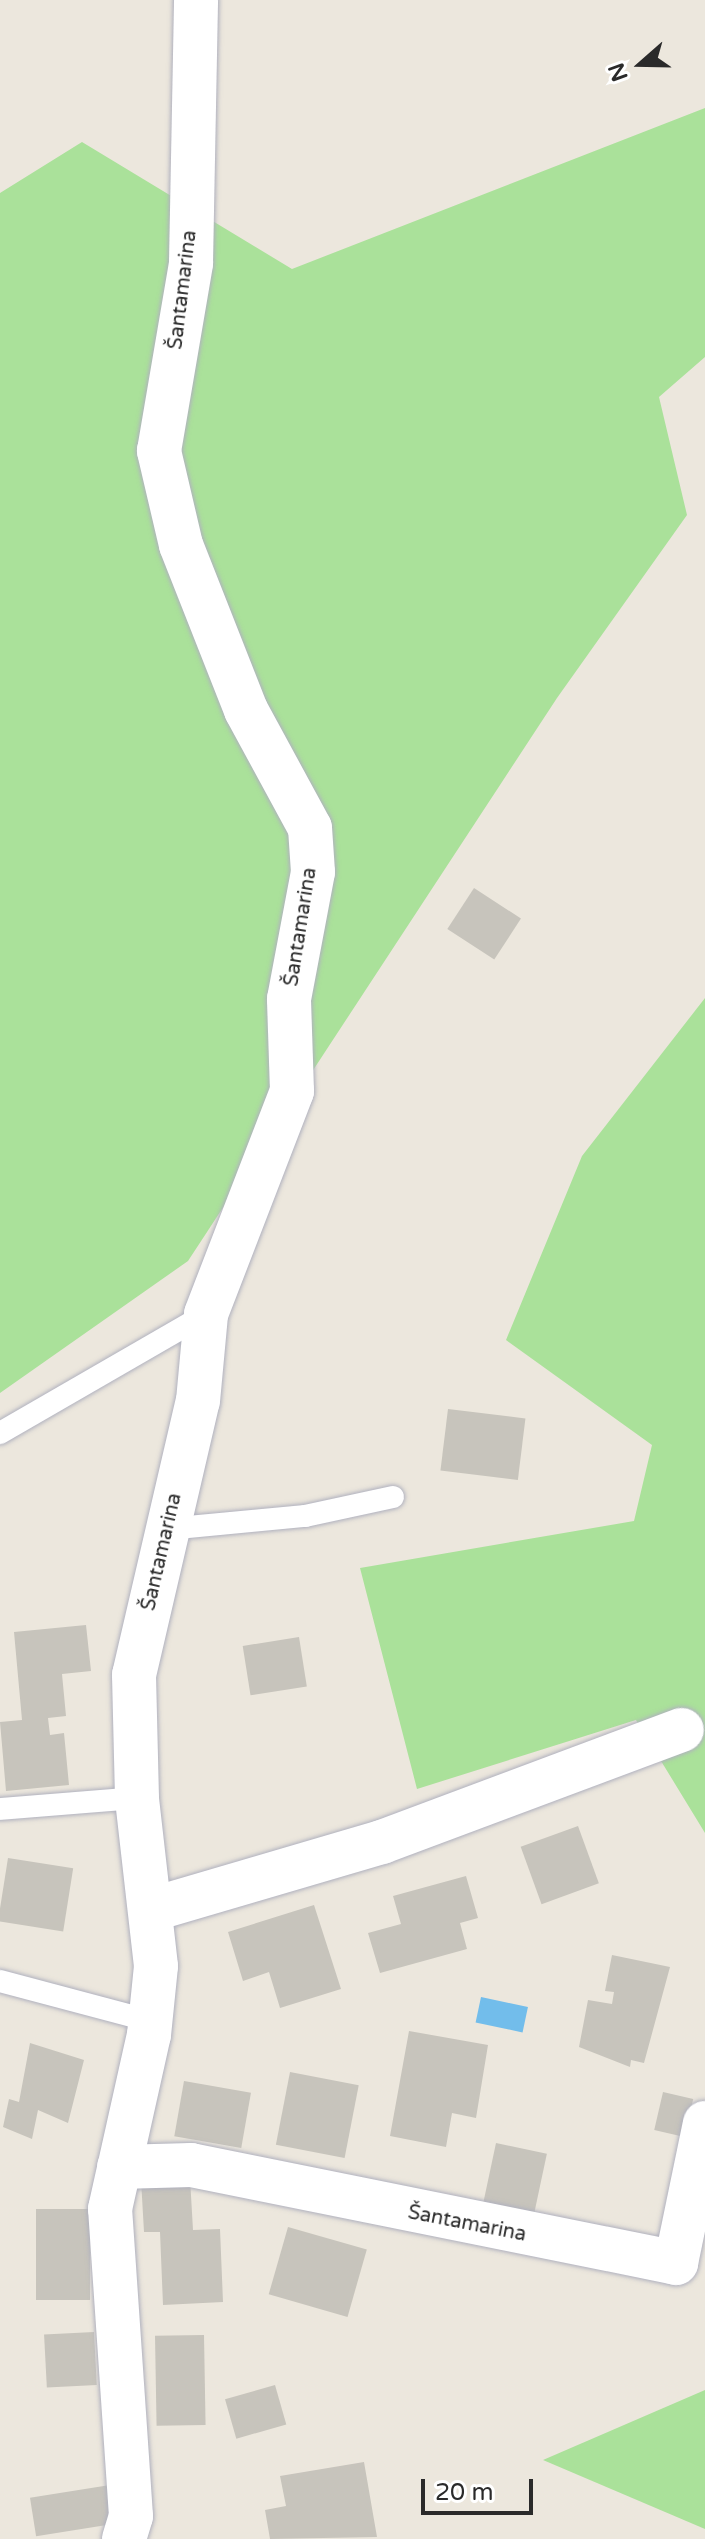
<!DOCTYPE html>
<html>
<head>
<meta charset="utf-8">
<style>
	body { margin:0 }
	#map { position:relative; width:705px; height:2539px; overflow:hidden; background:#ece7dd; font-family:"Varela Round",sans-serif }
	div>[style] { position:absolute }
	.green>* { inset:0; background:#aae19a }
	.water>* { inset:0; background:#72bdeb; transform-origin:0 0 }
	.building>* { inset:0; background:#c7c4bc; transform-origin:0 0 }
	.roads { filter:drop-shadow(0 0 2px #b0b1be) drop-shadow(0 0 2px #b0b1be) }
	.lane>* { height:22px; margin:-11px; padding:0 11px; transform-origin:11px; border-radius:11px; background:#fff }
	.street>* { height:44px; margin:-22px; padding:0 22px; transform-origin:22px; border-radius:22px; background:#fff }
	span { translate:-50% -50%; white-space:nowrap; text-align:center; line-height:1.15; -webkit-text-stroke:6px #fff; paint-order:stroke }
	.street-label { font-size:20px; color:#2a2a2a }
	.north { position:absolute; left:601px; top:24px; width:80px; height:80px; -webkit-text-stroke:6px #fff; paint-order:stroke; rotate:250deg; font-size:22px; font-weight:700; line-height:32px; text-align:center; color:#2a2a2a }
	.north::after { content:''; display:block; margin:auto; width:28px; height:36px; background:#2a2a2a; clip-path:polygon(50% 0,100% 100%,50% 72%,0 100%) }
	.scale { position:absolute; left:421px; top:2479px; width:112px; height:36px; box-sizing:border-box; border:4px solid #2a2a2a; border-top:0; padding-left:10px; font-size:24px; line-height:28px; white-space:nowrap; color:#2a2a2a; -webkit-text-stroke:6px #fff; paint-order:stroke }
</style>
</head>
<body>
<div id="map">
	<div class="green">
		<div style="clip-path:polygon(705px 108px,705px 357px,659px 397px,687px 515px,557px 698px,188px 1261px,0 1393px,0 193px,82px 142px,292px 269px)"></div>
		<div style="clip-path:polygon(705px 998px,705px 1833px,636px 1720px,417px 1789px,360px 1568px,634px 1521px,652px 1445px,506px 1340px,582px 1156px)"></div>
		<div style="clip-path:polygon(705px 2390px,705px 2529px,543px 2460px)"></div>
	</div>
	<div class="water">
		<div style="left:481px;top:1997px;width:48px;height:26px;rotate:12deg"></div>
	</div>
	<div class="building">
		<div style="left:474px;top:888px;width:56px;height:49px;rotate:33deg"></div>
		<div style="left:448px;top:1409px;width:78px;height:62px;rotate:7deg"></div>
		<div style="clip-path:polygon(86px 1625px,91px 1671px,62px 1674px,66px 1716px,48px 1718px,50px 1735px,64px 1733px,69px 1785px,6px 1791px,0 1722px,22px 1720px,14px 1632px)"></div>
		<div style="left:299px;top:1637px;width:50px;height:57px;rotate:81deg"></div>
		<div style="left:578px;top:1826px;width:61px;height:61px;rotate:70deg"></div>
		<div style="left:8px;top:1858px;width:66px;height:64px;rotate:9deg"></div>
		<div style="clip-path:polygon(466px 1876px,478px 1918px,460px 1923px,467px 1949px,380px 1973px,368px 1933px,401px 1924px,393px 1896px)"></div>
		<div style="clip-path:polygon(314px 1905px,341px 1989px,280px 2008px,269px 1972px,243px 1981px,228px 1932px)"></div>
		<div style="clip-path:polygon(612px 1955px,670px 1967px,644px 2063px,631px 2060px,630px 2067px,579px 2047px,588px 2000px,612px 2004px,614px 1992px,605px 1991px)"></div>
		<div style="clip-path:polygon(409px 2031px,488px 2045px,476px 2118px,452px 2113px,446px 2147px,390px 2136px)"></div>
		<div style="clip-path:polygon(30px 2043px,84px 2060px,68px 2123px,38px 2110px,32px 2139px,3px 2127px,9px 2099px,19px 2102px)"></div>
		<div style="left:290px;top:2072px;width:70px;height:74px;rotate:11deg"></div>
		<div style="left:184px;top:2081px;width:68px;height:56px;rotate:10deg"></div>
		<div style="left:663px;top:2092px;width:31px;height:39px;rotate:13deg"></div>
		<div style="left:496px;top:2143px;width:52px;height:69px;rotate:12deg"></div>
		<div style="clip-path:polygon(190px 2178px,193px 2230px,220px 2229px,223px 2302px,163px 2305px,160px 2232px,144px 2232px,141px 2180px)"></div>
		<div style="left:36px;top:2209px;width:54px;height:91px"></div>
		<div style="left:288px;top:2227px;width:82px;height:70px;rotate:16deg"></div>
		<div style="left:94px;top:2332px;width:53px;height:50px;rotate:87deg"></div>
		<div style="left:204px;top:2335px;width:90px;height:49px;rotate:89deg"></div>
		<div style="left:275px;top:2385px;width:41px;height:52px;rotate:74deg"></div>
		<div style="clip-path:polygon(364px 2462px,377px 2537px,270px 2539px,265px 2510px,286px 2506px,280px 2476px)"></div>
		<div style="left:110px;top:2485px;width:39px;height:81px;rotate:81deg"></div>
	</div>
	<div class="roads">
		<div class="lane">
			<div style="left:0;top:1433px;width:238px;rotate:-30deg"></div>
			<div style="left:167px;top:1529px;width:139px;rotate:-5.4deg"></div>
			<div style="left:305px;top:1516px;width:90px;rotate:-12.2deg"></div>
			<div style="left:0;top:1809px;width:137px;rotate:-4.6deg"></div>
			<div style="left:0;top:1981px;width:155px;rotate:14.9deg"></div>
		</div>
		<div class="street">
			<div style="left:154px;top:1909px;width:238px;rotate:-16.4deg"></div>
			<div style="left:382px;top:1842px;width:320px;rotate:-20.5deg"></div>
			<div style="left:119px;top:2167px;width:72px;rotate:-1.6deg"></div>
			<div style="left:191px;top:2165px;width:495px;rotate:11.4deg"></div>
			<div style="left:676px;top:2263px;width:143px;rotate:-78.3deg"></div>
			<div style="left:124px;top:2539px;width:24px;rotate:-73deg"></div>
			<div style="left:131px;top:2516px;width:308px;rotate:-93.9deg"></div>
			<div style="left:110px;top:2209px;width:178px;rotate:-77.4deg"></div>
			<div style="left:149px;top:2035px;width:69px;rotate:-84.2deg"></div>
			<div style="left:156px;top:1966px;width:169px;rotate:-96.5deg"></div>
			<div style="left:137px;top:1798px;width:123px;rotate:-91.4deg"></div>
			<div style="left:134px;top:1675px;width:281px;rotate:-76.9deg"></div>
			<div style="left:198px;top:1401px;width:87px;rotate:-84.7deg"></div>
			<div style="left:206px;top:1314px;width:239px;rotate:-68.9deg"></div>
			<div style="left:292px;top:1091px;width:92px;rotate:-91.9deg"></div>
			<div style="left:289px;top:999px;width:129px;rotate:-79.3deg"></div>
			<div style="left:313px;top:872px;width:44px;rotate:-93.9deg"></div>
			<div style="left:310px;top:828px;width:134px;rotate:-118.5deg"></div>
			<div style="left:246px;top:710px;width:177px;rotate:-111.5deg"></div>
			<div style="left:181px;top:545px;width:97px;rotate:-103.2deg"></div>
			<div style="left:159px;top:451px;width:191px;rotate:-80.3deg"></div>
			<div style="left:191px;top:263px;width:263px;rotate:-88.9deg"></div>
		</div>
	</div>
	<div class="street-label">
		<span style="left:183px;top:290px;rotate:-83deg">Šantamarina</span>
		<span style="left:301px;top:927px;rotate:-81deg">Šantamarina</span>
		<span style="left:162px;top:1552px;rotate:-77deg">Šantamarina</span>
		<span style="left:467px;top:2224px;rotate:11deg">Šantamarina</span>
	</div>
	<div class="north">N</div>
	<div class="scale">20 m</div>
</div>
</body>
</html>
